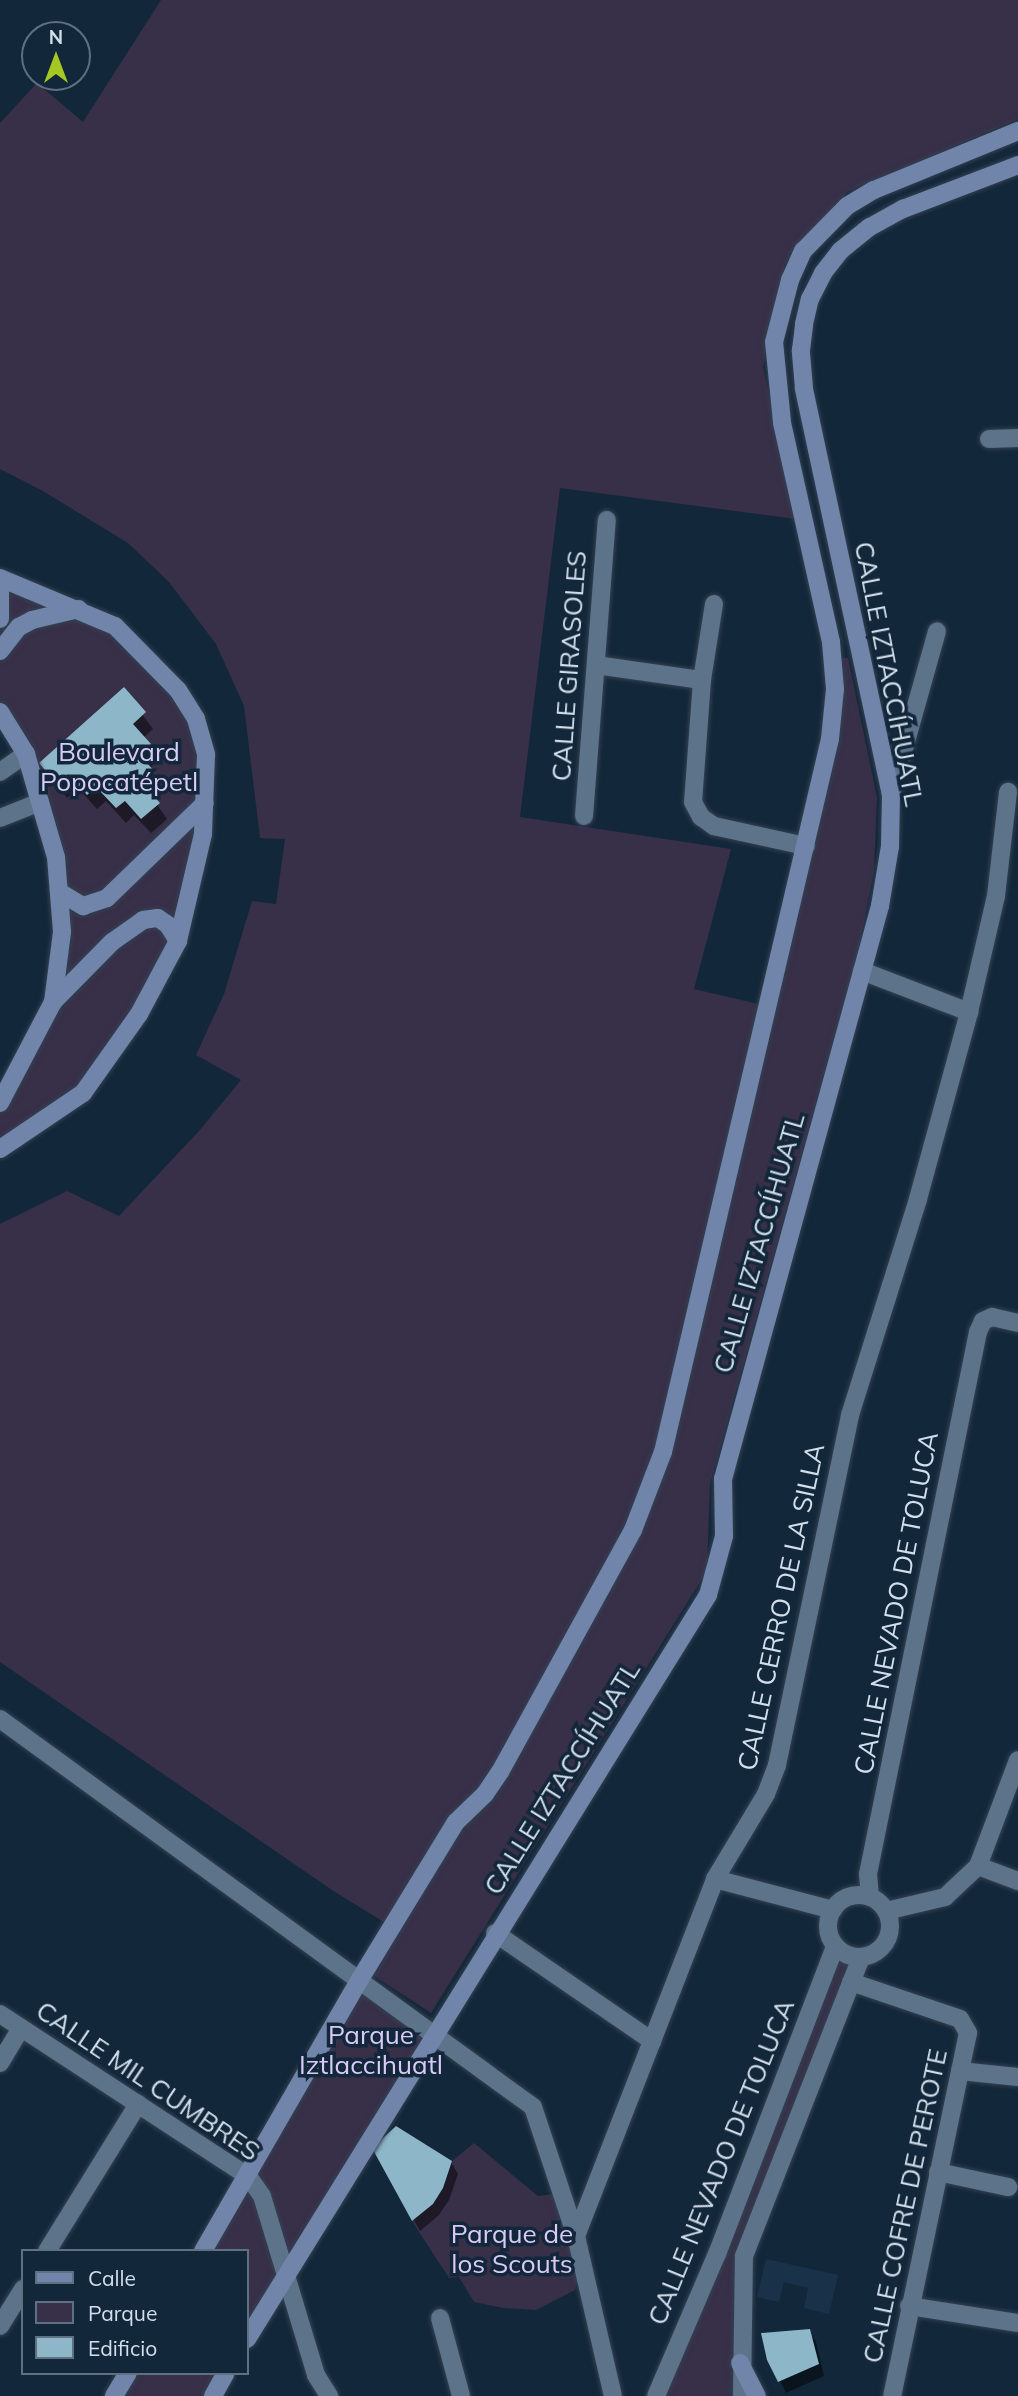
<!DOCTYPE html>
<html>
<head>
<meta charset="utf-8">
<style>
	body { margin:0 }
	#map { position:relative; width:1018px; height:2396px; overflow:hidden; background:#13273a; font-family:Mulish,sans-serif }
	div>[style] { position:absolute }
	.built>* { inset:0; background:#193249 }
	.green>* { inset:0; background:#382f49 }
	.shadow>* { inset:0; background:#0007 }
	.building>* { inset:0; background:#8db7c8 }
	.roads { filter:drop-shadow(0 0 2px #334151) drop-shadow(0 0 2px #334151) }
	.street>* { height:18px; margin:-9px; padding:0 9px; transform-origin:9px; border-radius:9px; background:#5d738a }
	.street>.ring { margin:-9px; padding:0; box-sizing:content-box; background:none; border:18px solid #5d738a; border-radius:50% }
	.secondary>* { height:18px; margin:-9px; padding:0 9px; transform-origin:9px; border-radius:9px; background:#7185ab }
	span { translate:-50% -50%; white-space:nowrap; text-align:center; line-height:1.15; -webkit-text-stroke:7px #13273a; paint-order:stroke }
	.street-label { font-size:26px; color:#d2deeb }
	.park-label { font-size:26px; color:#d9caf8 }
	.legend { position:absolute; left:21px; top:2249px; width:228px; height:126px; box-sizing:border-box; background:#13273a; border:2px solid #5f7081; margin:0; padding:9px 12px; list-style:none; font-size:21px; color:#d2deeb }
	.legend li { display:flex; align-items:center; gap:14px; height:35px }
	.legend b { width:35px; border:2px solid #5f7081 }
	.north { position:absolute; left:21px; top:21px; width:70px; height:70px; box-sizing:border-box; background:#13273a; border:2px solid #5f7081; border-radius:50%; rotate:0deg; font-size:19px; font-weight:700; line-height:28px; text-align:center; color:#d2deeb }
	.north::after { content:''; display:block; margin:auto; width:24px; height:32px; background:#a6c822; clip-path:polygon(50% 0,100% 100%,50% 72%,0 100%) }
</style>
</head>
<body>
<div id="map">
	<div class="built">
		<div style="clip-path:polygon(766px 2259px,838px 2275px,829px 2314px,804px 2308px,808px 2288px,784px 2282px,779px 2302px,757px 2297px)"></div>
	</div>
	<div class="green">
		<div style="clip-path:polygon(161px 0,1018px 0,1018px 119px,847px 192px,785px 264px,763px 367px,796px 519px,560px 488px,520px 817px,731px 849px,694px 989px,772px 1007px,840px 739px,842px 658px,848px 658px,877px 797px,874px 871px,858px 952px,710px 1484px,707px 1571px,431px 2013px,371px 1974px,397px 1930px,335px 1892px,0 1662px,0 1224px,67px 1191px,119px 1216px,199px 1131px,241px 1080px,196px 1055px,224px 994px,252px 901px,276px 904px,285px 839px,260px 838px,244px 706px,216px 644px,169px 582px,128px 543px,41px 490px,0 469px,0 123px,37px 83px,83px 122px)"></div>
		<div style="clip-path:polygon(0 579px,114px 627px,177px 688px,205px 755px,201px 835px,178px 941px,83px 1093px,0 1149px,0 1103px,53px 1002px,63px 856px,0 713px)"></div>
		<div style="clip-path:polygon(833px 1953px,849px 1963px,739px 2257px,733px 2396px,661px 2396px)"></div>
		<div style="clip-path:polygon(360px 1979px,432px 2036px,247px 2339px,247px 2251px,203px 2251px)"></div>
		<div style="clip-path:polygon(474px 2143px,538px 2196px,562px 2193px,582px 2261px,575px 2290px,536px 2310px,503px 2308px,474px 2302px,459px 2277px,449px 2278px,412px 2221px,433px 2204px,443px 2188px,452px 2161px)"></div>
		<div style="clip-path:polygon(128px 2373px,226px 2373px,213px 2396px,114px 2396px)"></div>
	</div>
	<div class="shadow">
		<div style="clip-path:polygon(124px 690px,153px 729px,143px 738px,159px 760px,149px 768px,162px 788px,152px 797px,167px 819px,151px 833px,134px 815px,126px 823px,106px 801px,97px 809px,78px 788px,67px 798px,41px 763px)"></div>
		<div style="clip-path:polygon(374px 2148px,451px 2162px,458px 2174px,449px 2200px,439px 2215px,420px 2231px)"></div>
		<div style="clip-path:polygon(809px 2331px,816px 2342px,824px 2376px,786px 2393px,780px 2381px)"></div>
	</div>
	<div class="building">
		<div style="clip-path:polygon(124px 687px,146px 712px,133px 724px,151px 744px,139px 754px,155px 772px,142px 783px,160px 803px,141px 819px,125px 801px,116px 808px,96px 787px,87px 795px,68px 774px,57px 784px,39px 763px)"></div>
		<div style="clip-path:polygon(396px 2126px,452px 2161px,443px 2188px,433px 2204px,412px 2221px,372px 2148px)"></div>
		<div style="clip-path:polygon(810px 2329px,819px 2364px,778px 2382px,767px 2360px,761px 2333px)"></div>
	</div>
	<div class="roads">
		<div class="street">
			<div style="left:989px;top:439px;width:29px;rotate:-2deg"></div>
			<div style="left:714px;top:604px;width:77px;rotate:99deg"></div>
			<div style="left:702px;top:680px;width:122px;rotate:94.2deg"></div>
			<div style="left:693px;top:802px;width:17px;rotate:62deg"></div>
			<div style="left:701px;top:817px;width:16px;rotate:35deg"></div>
			<div style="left:714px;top:826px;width:94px;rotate:12.3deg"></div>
			<div style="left:596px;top:665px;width:107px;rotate:8.1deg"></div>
			<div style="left:0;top:772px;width:32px;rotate:-35deg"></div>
			<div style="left:891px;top:795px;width:170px;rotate:-74.3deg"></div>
			<div style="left:584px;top:816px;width:297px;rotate:-85.6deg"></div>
			<div style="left:0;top:818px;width:43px;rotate:-21.8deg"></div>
			<div style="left:862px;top:971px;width:115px;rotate:21deg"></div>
			<div style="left:0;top:1719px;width:659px;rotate:36.05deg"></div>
			<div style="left:533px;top:2107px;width:136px;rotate:71.6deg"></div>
			<div style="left:576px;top:2236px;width:164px;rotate:77deg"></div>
			<div style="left:978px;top:1866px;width:43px;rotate:20.6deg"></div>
			<div style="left:715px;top:1879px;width:122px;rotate:14.7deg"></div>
			<div class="ring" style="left:828px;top:1895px;width:44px;height:44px"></div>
			<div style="left:870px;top:1897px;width:23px;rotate:-95deg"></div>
			<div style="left:868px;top:1874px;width:553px;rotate:-78.53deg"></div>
			<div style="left:978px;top:1332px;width:12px;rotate:-66deg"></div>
			<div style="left:983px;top:1321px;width:10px;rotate:-24deg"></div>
			<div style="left:992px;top:1317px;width:27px;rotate:13deg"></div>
			<div style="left:886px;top:1911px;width:61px;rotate:-13.3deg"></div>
			<div style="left:945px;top:1897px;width:45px;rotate:-43.2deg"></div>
			<div style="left:978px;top:1866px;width:113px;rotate:-69.3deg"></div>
			<div style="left:495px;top:1933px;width:191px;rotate:34.5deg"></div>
			<div style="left:851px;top:1982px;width:115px;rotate:18.7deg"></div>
			<div style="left:960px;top:2019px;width:16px;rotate:60deg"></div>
			<div style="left:968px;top:2033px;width:371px;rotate:101.8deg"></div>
			<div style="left:0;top:2014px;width:296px;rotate:33.2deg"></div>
			<div style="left:248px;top:2176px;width:24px;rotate:55deg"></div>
			<div style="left:262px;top:2196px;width:187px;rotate:73.2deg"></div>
			<div style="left:316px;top:2375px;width:25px;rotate:58deg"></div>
			<div style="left:0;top:2063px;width:41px;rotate:-59deg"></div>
			<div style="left:960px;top:2071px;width:58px;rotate:5.9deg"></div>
			<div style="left:938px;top:2172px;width:72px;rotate:12.1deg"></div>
			<div style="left:576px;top:2236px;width:383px;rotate:-68.7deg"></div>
			<div style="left:715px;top:1879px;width:99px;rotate:-59deg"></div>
			<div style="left:766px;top:1794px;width:31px;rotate:-69deg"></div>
			<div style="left:777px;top:1765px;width:358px;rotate:-78.2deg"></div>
			<div style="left:850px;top:1415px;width:226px;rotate:-72.5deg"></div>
			<div style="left:918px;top:1199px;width:194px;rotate:-74.7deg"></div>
			<div style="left:969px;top:1012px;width:119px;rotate:-76.9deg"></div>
			<div style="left:996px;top:896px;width:105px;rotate:-83.4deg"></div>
			<div style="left:47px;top:2251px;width:173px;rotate:-58.2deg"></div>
			<div style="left:909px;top:2306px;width:110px;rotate:8.9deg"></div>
			<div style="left:440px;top:2318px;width:81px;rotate:74.9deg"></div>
			<div style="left:0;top:2326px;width:44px;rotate:-58.1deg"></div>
			<div style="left:656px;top:2396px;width:155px;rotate:-66.8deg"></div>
			<div style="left:717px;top:2254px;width:330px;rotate:-69deg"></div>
			<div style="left:742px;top:2396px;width:140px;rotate:-89.2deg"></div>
			<div style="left:744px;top:2256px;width:321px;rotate:-68.6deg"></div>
		</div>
		<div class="secondary">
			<div style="left:0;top:578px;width:125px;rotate:22.7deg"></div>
			<div style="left:115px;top:626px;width:90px;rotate:45.5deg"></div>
			<div style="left:178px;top:690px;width:34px;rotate:58deg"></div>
			<div style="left:196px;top:719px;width:37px;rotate:74deg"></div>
			<div style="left:206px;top:755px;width:79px;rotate:92.2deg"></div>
			<div style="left:203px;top:834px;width:110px;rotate:103.2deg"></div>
			<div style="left:178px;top:941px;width:83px;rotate:118.1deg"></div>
			<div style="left:139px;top:1014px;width:97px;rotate:125.3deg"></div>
			<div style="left:83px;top:1093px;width:100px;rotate:146deg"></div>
			<div style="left:0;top:589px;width:30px;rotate:90deg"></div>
			<div style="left:0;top:651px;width:31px;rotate:-52deg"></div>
			<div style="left:19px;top:627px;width:15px;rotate:-28deg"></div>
			<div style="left:32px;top:620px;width:48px;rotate:-13.2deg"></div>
			<div style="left:0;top:712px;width:49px;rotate:58.2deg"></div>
			<div style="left:26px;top:754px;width:107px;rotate:73.8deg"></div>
			<div style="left:56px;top:857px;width:75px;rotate:85.4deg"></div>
			<div style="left:62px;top:932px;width:71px;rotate:97.3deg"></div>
			<div style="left:53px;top:1002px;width:114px;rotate:117.7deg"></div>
			<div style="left:61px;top:893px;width:26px;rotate:31deg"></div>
			<div style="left:83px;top:906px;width:25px;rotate:-18deg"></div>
			<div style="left:107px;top:898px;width:136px;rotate:-44.1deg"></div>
			<div style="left:53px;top:1002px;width:84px;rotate:-45.5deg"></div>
			<div style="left:112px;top:942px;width:38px;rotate:-35deg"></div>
			<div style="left:143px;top:920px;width:15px;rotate:-8deg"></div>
			<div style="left:158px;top:918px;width:12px;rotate:35deg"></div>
			<div style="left:168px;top:925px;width:19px;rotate:58deg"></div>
			<div style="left:203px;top:2251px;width:314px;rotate:-60deg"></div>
			<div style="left:360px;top:1979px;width:184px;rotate:-58.6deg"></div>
			<div style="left:456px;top:1822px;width:40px;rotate:-44deg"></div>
			<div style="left:485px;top:1794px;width:27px;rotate:-56deg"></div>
			<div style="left:500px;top:1772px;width:276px;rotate:-61.2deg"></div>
			<div style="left:633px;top:1530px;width:84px;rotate:-69deg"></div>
			<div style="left:663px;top:1452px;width:732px;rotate:-76.82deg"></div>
			<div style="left:830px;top:739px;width:50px;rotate:-84.3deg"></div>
			<div style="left:835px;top:689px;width:47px;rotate:-94.9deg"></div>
			<div style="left:831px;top:642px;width:225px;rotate:-102.6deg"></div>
			<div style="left:782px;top:422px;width:80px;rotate:-95.7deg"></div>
			<div style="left:774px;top:342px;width:64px;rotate:-75.5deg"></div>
			<div style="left:790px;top:280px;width:32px;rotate:-66deg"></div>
			<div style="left:803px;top:251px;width:63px;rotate:-45.6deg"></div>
			<div style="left:847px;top:206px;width:31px;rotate:-31deg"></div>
			<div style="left:874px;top:190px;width:156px;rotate:-22.3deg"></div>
			<div style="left:247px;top:2339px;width:875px;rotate:-58.22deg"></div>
			<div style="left:708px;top:1595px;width:61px;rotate:-74.8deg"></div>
			<div style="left:724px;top:1536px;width:57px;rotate:-91deg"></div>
			<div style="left:723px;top:1479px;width:594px;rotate:-74.68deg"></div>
			<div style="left:880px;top:906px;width:61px;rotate:-80.5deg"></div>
			<div style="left:890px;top:846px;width:51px;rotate:-88.9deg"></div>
			<div style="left:891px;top:795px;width:416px;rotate:-102.1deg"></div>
			<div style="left:804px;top:388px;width:38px;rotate:-95deg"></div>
			<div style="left:801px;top:350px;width:26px;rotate:-83deg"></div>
			<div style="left:804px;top:324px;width:26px;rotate:-77deg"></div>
			<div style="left:810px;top:299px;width:29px;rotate:-63deg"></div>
			<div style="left:823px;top:273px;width:28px;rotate:-52deg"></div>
			<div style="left:840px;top:251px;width:38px;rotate:-39deg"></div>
			<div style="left:870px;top:227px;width:38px;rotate:-29deg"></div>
			<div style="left:903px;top:209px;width:123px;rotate:-20.9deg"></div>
			<div style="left:740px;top:2363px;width:37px;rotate:63deg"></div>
			<div style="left:114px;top:2396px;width:27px;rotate:-59deg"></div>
			<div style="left:213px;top:2396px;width:26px;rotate:-61deg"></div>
		</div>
	</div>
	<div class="street-label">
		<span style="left:569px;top:666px;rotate:-86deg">CALLE GIRASOLES</span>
		<span style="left:889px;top:674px;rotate:79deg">CALLE IZTACCÍHUATL</span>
		<span style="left:759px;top:1243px;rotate:-74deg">CALLE IZTACCÍHUATL</span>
		<span style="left:896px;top:1603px;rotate:-79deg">CALLE NEVADO DE TOLUCA</span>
		<span style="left:781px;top:1607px;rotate:-78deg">CALLE CERRO DE LA SILLA</span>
		<span style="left:562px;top:1778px;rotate:-58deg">CALLE IZTACCÍHUATL</span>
		<span style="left:148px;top:2081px;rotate:34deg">CALLE MIL CUMBRES</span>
		<span style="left:721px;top:2162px;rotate:-68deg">CALLE NEVADO DE TOLUCA</span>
		<span style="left:905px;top:2206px;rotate:-78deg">CALLE COFRE DE PEROTE</span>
	</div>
	<div class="park-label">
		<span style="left:119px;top:767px">Boulevard<br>Popocatépetl</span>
		<span style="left:371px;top:2050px">Parque<br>Iztlaccihuatl</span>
		<span style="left:512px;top:2249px">Parque de<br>los Scouts</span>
	</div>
	<ul class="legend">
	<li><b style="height:9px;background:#7185ab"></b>Calle</li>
	<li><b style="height:19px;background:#382f49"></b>Parque</li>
	<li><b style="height:19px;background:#8db7c8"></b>Edificio</li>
	</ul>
	<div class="north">N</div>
</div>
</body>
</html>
